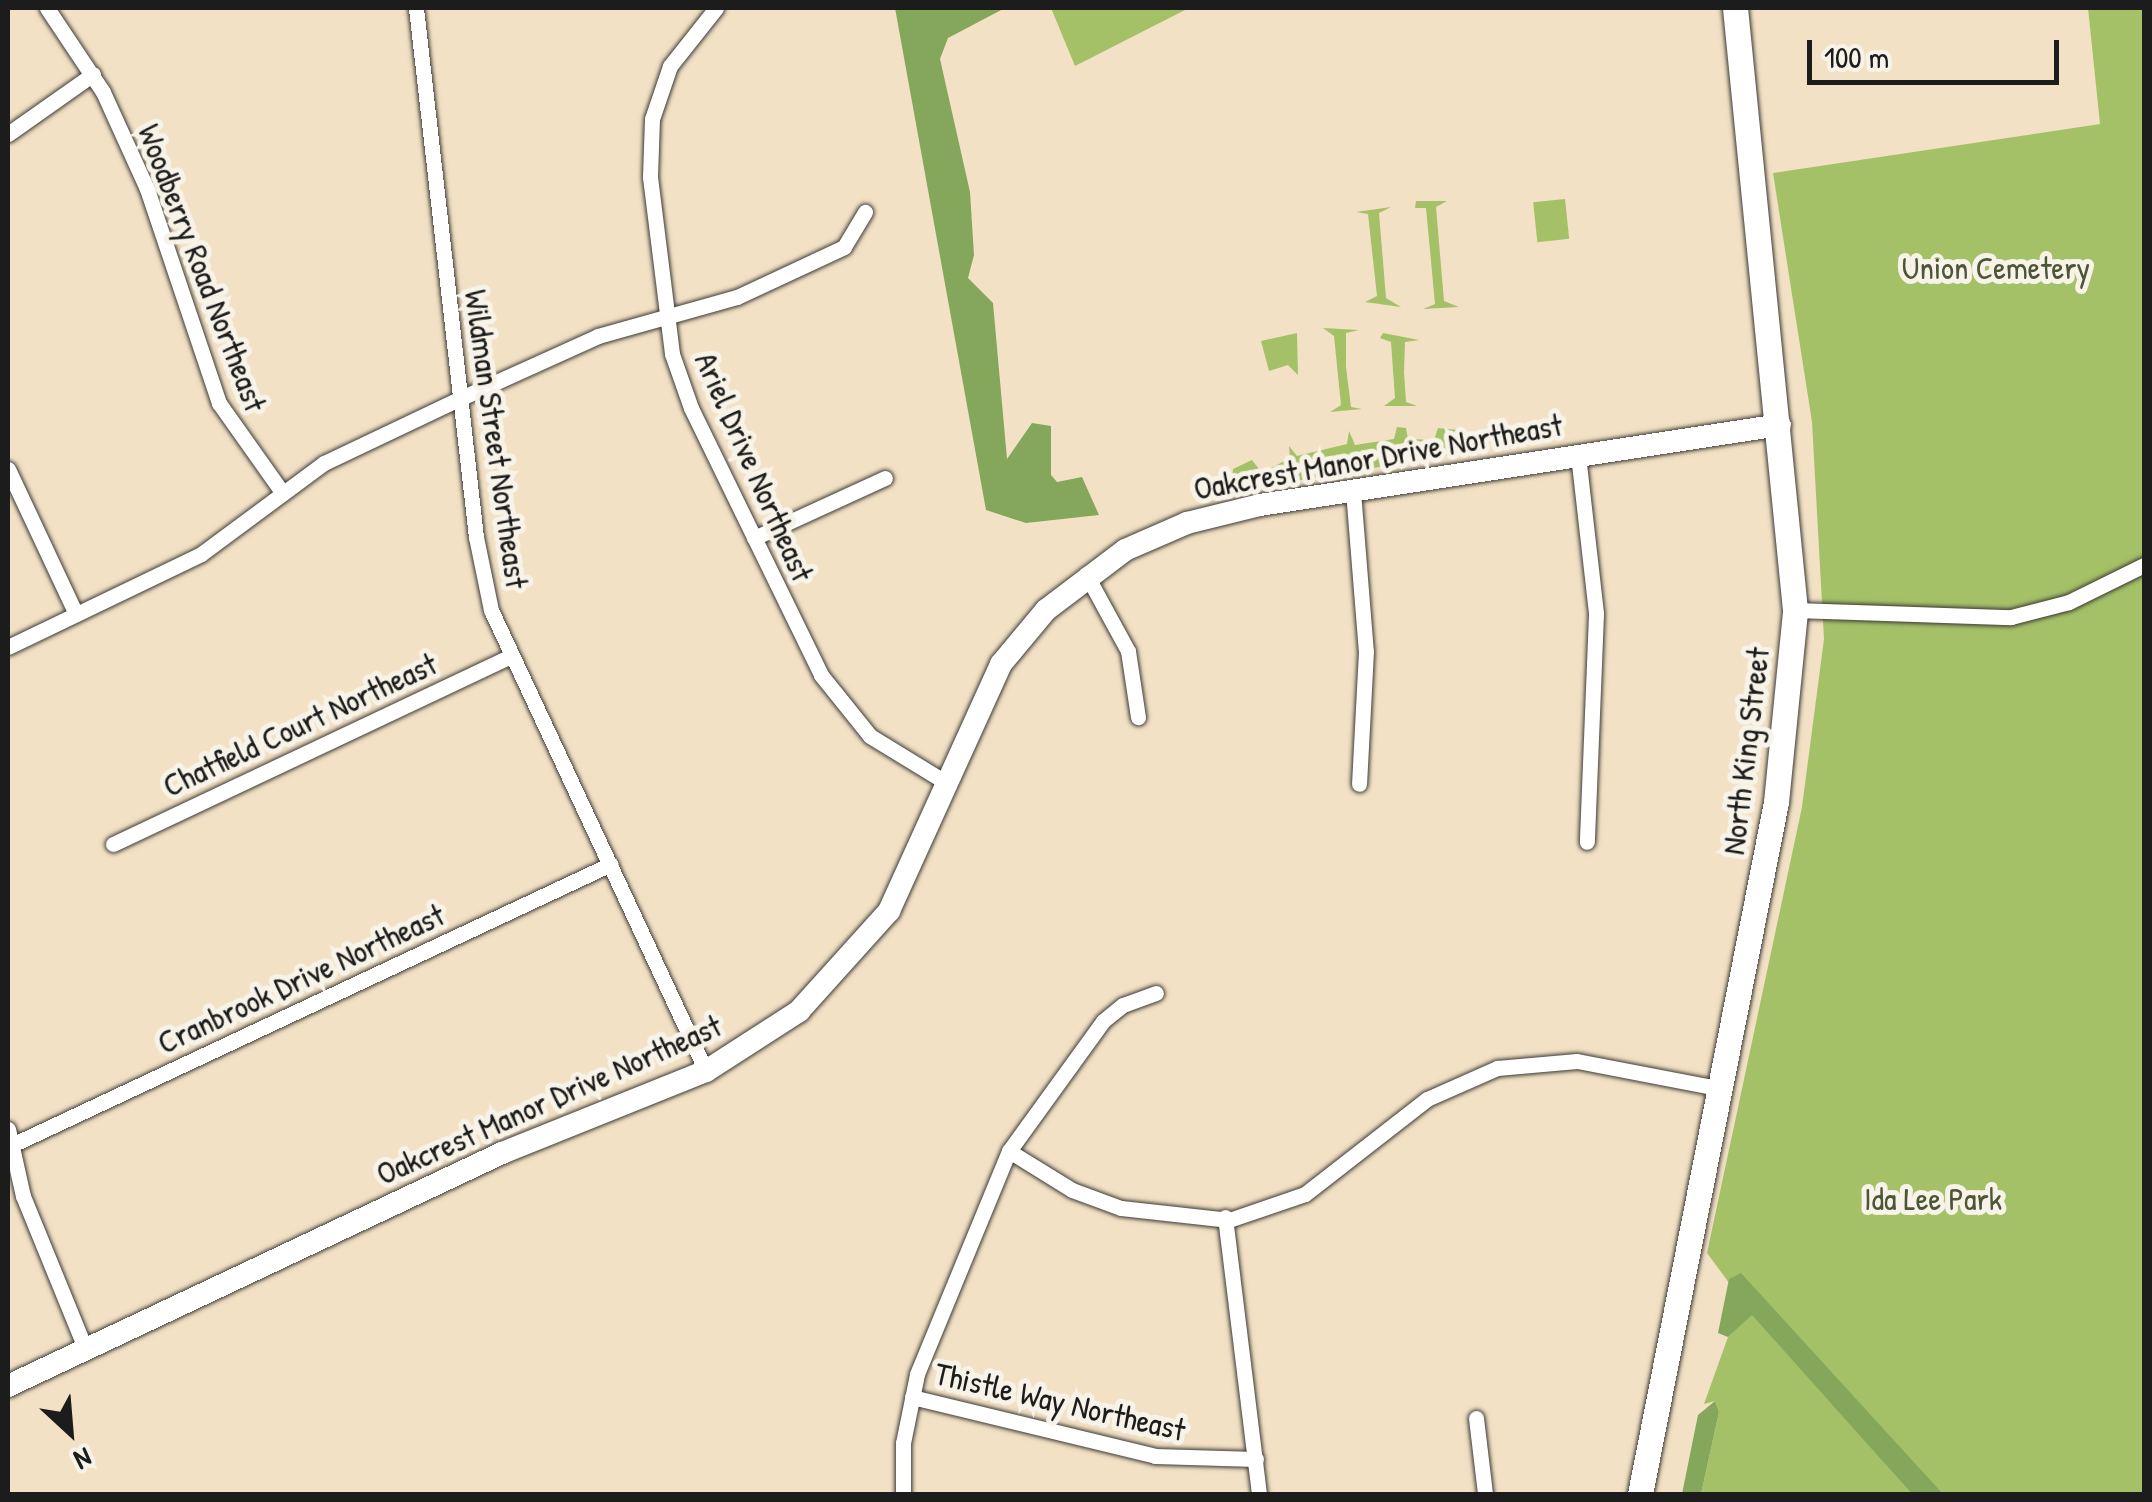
<!DOCTYPE html>
<html>
<head>
<meta charset="utf-8">
<style>
	body { margin:0 }
	#map { position:relative; width:2152px; height:1502px; overflow:hidden; background:#f2e1c5; font-family:"Patrick Hand",sans-serif }
	div>[style] { position:absolute }
	.green>* { inset:0; background:#a5c168; transform-origin:0 0 }
	.forest>* { inset:0; background:#84a75c }
	.roads { filter:drop-shadow(0 0 2px #3c3a35) drop-shadow(0 0 2px #3c3a35) }
	.street>* { height:15px; margin:-7.5px; padding:0 7.5px; transform-origin:7.5px; border-radius:7.5px; background:#fff }
	.secondary>* { height:22px; margin:-11px; padding:0 11px; transform-origin:11px; border-radius:11px; background:#fff }
	.primary>* { height:25px; margin:-12.5px; padding:0 12.5px; transform-origin:12.5px; border-radius:12.5px; background:#fff }
	span { translate:-50% -50%; white-space:nowrap; text-align:center; line-height:1.15; -webkit-text-stroke:10px #f7f3e8; paint-order:stroke }
	.street-label { font-size:32px; color:#1c1c1c }
	.park-label { font-size:32px; color:#4c5637 }
	.frame { position:absolute; inset:0; border:10px solid #1c1c1c; pointer-events:none }
	.north { position:absolute; left:20px; top:1382px; width:100px; height:100px; -webkit-text-stroke:8px #f7f3e8; paint-order:stroke; rotate:154deg; font-size:28px; font-weight:700; line-height:40px; text-align:center; color:#1c1c1c }
	.north::after { content:''; display:block; margin:auto; width:35px; height:45px; background:#1c1c1c; clip-path:polygon(50% 0,100% 100%,50% 72%,0 100%) }
	.scale { position:absolute; left:1807px; top:40px; width:252px; height:45px; box-sizing:border-box; border:5px solid #1c1c1c; border-top:0; padding-left:12px; font-size:30px; line-height:35px; white-space:nowrap; color:#1c1c1c; -webkit-text-stroke:8px #f7f3e8; paint-order:stroke }
</style>
</head>
<body>
<div id="map">
	<div class="green">
		<div style="clip-path:polygon(1051px 8px,1189px 8px,1075px 66px)"></div>
		<div style="clip-path:polygon(2088px 8px,2144px 8px,2144px 1494px,1918px 1494px,1804px 1371px,1912px 1494px,1701px 1494px,1719px 1412px,1715px 1401px,1704px 1404px,1728px 1337px,1752px 1314px,1707px 1253px,1802px 807px,1824px 639px,1812px 422px,1773px 173px,2100px 124px)"></div>
		<div style="left:1565px;top:199px;width:40px;height:32px;rotate:84deg"></div>
		<div style="clip-path:polygon(1416px 201px,1447px 201px,1436px 207px,1444px 301px,1459px 307px,1423px 309px,1435px 304px,1426px 208px,1415px 208px)"></div>
		<div style="clip-path:polygon(1391px 207px,1379px 213px,1386px 298px,1401px 307px,1365px 302px,1377px 296px,1368px 214px,1356px 212px)"></div>
		<div style="clip-path:polygon(1323px 328px,1359px 330px,1346px 333px,1346px 367px,1351px 407px,1362px 409px,1330px 412px,1341px 405px,1334px 336px)"></div>
		<div style="clip-path:polygon(1297px 333px,1298px 375px,1288px 365px,1269px 371px,1261px 341px)"></div>
		<div style="clip-path:polygon(1383px 333px,1419px 340px,1405px 342px,1404px 372px,1406px 402px,1417px 406px,1384px 406px,1395px 398px,1391px 342px,1380px 338px)"></div>
		<div style="clip-path:polygon(1397px 427px,1406px 428px,1408px 439px,1434px 440px,1438px 428px,1459px 430px,1469px 445px,1458px 454px,1241px 490px,1232px 480px,1233px 469px,1252px 460px,1262px 473px,1290px 458px,1289px 446px,1297px 456px,1347px 444px,1349px 431px,1355px 445px,1394px 439px)"></div>
	</div>
	<div class="forest">
		<div style="clip-path:polygon(895px 8px,1005px 8px,948px 38px,940px 59px,970px 192px,974px 255px,968px 278px,993px 303px,1007px 459px,1032px 423px,1051px 426px,1051px 475px,1057px 482px,1082px 477px,1099px 515px,1026px 523px,986px 510px)"></div>
		<div style="clip-path:polygon(1741px 1273px,1943px 1494px,1912px 1494px,1752px 1315px,1728px 1337px,1718px 1333px,1729px 1279px)"></div>
		<div style="clip-path:polygon(1715px 1401px,1719px 1412px,1701px 1494px,1682px 1494px,1698px 1415px)"></div>
	</div>
	<div class="roads">
		<div class="street">
			<div style="left:47px;top:8px;width:101px;rotate:56.3deg"></div>
			<div style="left:103px;top:92px;width:107px;rotate:65.6deg"></div>
			<div style="left:147px;top:189px;width:226px;rotate:71.4deg"></div>
			<div style="left:219px;top:403px;width:109px;rotate:54.7deg"></div>
			<div style="left:416px;top:8px;width:532px;rotate:83.53deg"></div>
			<div style="left:476px;top:537px;width:75px;rotate:78.4deg"></div>
			<div style="left:491px;top:610px;width:509px;rotate:65deg"></div>
			<div style="left:716px;top:8px;width:74px;rotate:128.4deg"></div>
			<div style="left:670px;top:66px;width:56px;rotate:108.8deg"></div>
			<div style="left:652px;top:119px;width:58px;rotate:92deg"></div>
			<div style="left:650px;top:177px;width:178px;rotate:82.9deg"></div>
			<div style="left:672px;top:354px;width:57px;rotate:70.6deg"></div>
			<div style="left:691px;top:408px;width:297px;rotate:64deg"></div>
			<div style="left:821px;top:675px;width:78px;rotate:51.2deg"></div>
			<div style="left:870px;top:736px;width:88px;rotate:31.5deg"></div>
			<div style="left:8px;top:134px;width:104px;rotate:-35.2deg"></div>
			<div style="left:1578px;top:455px;width:160px;rotate:83.5deg"></div>
			<div style="left:1596px;top:614px;width:228px;rotate:92.3deg"></div>
			<div style="left:8px;top:469px;width:160px;rotate:64.9deg"></div>
			<div style="left:1353px;top:491px;width:161px;rotate:85.4deg"></div>
			<div style="left:1366px;top:651px;width:133px;rotate:93deg"></div>
			<div style="left:754px;top:538px;width:144px;rotate:-24.6deg"></div>
			<div style="left:1086px;top:574px;width:88px;rotate:61.4deg"></div>
			<div style="left:1128px;top:651px;width:67px;rotate:81.4deg"></div>
			<div style="left:1795px;top:610px;width:216px;rotate:1.9deg"></div>
			<div style="left:2011px;top:617px;width:60px;rotate:-14.5deg"></div>
			<div style="left:2069px;top:602px;width:84px;rotate:-26.3deg"></div>
			<div style="left:8px;top:647px;width:214px;rotate:-25.7deg"></div>
			<div style="left:201px;top:554px;width:153px;rotate:-36.5deg"></div>
			<div style="left:324px;top:463px;width:152px;rotate:-25.4deg"></div>
			<div style="left:461px;top:398px;width:150px;rotate:-24.3deg"></div>
			<div style="left:598px;top:336px;width:144px;rotate:-15.7deg"></div>
			<div style="left:737px;top:297px;width:118px;rotate:-25deg"></div>
			<div style="left:844px;top:247px;width:41px;rotate:-59deg"></div>
			<div style="left:113px;top:844px;width:439px;rotate:-25.3deg"></div>
			<div style="left:8px;top:1129px;width:69px;rotate:77.4deg"></div>
			<div style="left:23px;top:1196px;width:164px;rotate:67.8deg"></div>
			<div style="left:14px;top:1144px;width:659px;rotate:-25.13deg"></div>
			<div style="left:1009px;top:1151px;width:74px;rotate:31.8deg"></div>
			<div style="left:1072px;top:1190px;width:52px;rotate:20.2deg"></div>
			<div style="left:1121px;top:1208px;width:109px;rotate:6.3deg"></div>
			<div style="left:1229px;top:1220px;width:80px;rotate:-18.9deg"></div>
			<div style="left:1305px;top:1194px;width:155px;rotate:-37.9deg"></div>
			<div style="left:1427px;top:1099px;width:77px;rotate:-23.9deg"></div>
			<div style="left:1497px;top:1068px;width:80px;rotate:-5deg"></div>
			<div style="left:1577px;top:1061px;width:149px;rotate:10.9deg"></div>
			<div style="left:1225px;top:1217px;width:279px;rotate:83deg"></div>
			<div style="left:912px;top:1397px;width:250px;rotate:13.6deg"></div>
			<div style="left:1155px;top:1456px;width:101px;rotate:1.7deg"></div>
			<div style="left:1476px;top:1418px;width:77px;rotate:83.2deg"></div>
			<div style="left:903px;top:1494px;width:51px;rotate:-90deg"></div>
			<div style="left:903px;top:1443px;width:70px;rotate:-78.5deg"></div>
			<div style="left:917px;top:1374px;width:241px;rotate:-67.6deg"></div>
			<div style="left:1009px;top:1151px;width:160px;rotate:-54.1deg"></div>
			<div style="left:1103px;top:1021px;width:26px;rotate:-39deg"></div>
			<div style="left:1123px;top:1005px;width:35px;rotate:-20deg"></div>
		</div>
		<div class="secondary">
			<div style="left:8px;top:1386px;width:546px;rotate:-25.25deg"></div>
			<div style="left:502px;top:1153px;width:220px;rotate:-21.9deg"></div>
			<div style="left:706px;top:1071px;width:111px;rotate:-32.8deg"></div>
			<div style="left:799px;top:1011px;width:135px;rotate:-48deg"></div>
			<div style="left:889px;top:911px;width:271px;rotate:-65.6deg"></div>
			<div style="left:1001px;top:664px;width:70px;rotate:-50.2deg"></div>
			<div style="left:1046px;top:610px;width:99px;rotate:-37.2deg"></div>
			<div style="left:1125px;top:550px;width:68px;rotate:-23.5deg"></div>
			<div style="left:1187px;top:523px;width:75px;rotate:-13.9deg"></div>
			<div style="left:1260px;top:505px;width:526px;rotate:-8.75deg"></div>
		</div>
		<div class="primary">
			<div style="left:1640px;top:1494px;width:705px;rotate:-78.88deg"></div>
			<div style="left:1776px;top:802px;width:193px;rotate:-84.3deg"></div>
			<div style="left:1795px;top:610px;width:605px;rotate:-95.69deg"></div>
		</div>
	</div>
	<div class="street-label">
		<span style="left:202px;top:268px;rotate:69deg">Woodberry Road Northeast</span>
		<span style="left:496px;top:439px;rotate:82deg">Wildman Street Northeast</span>
		<span style="left:1378px;top:457px;rotate:-10deg">Oakcrest Manor Drive Northeast</span>
		<span style="left:754px;top:467px;rotate:66deg">Ariel Drive Northeast</span>
		<span style="left:300px;top:725px;rotate:-25deg">Chatfield Court Northeast</span>
		<span style="left:1746px;top:751px;rotate:-83deg">North King Street</span>
		<span style="left:301px;top:979px;rotate:-25deg">Cranbrook Drive Northeast</span>
		<span style="left:549px;top:1100px;rotate:-24deg">Oakcrest Manor Drive Northeast</span>
		<span style="left:1060px;top:1402px;rotate:13deg">Thistle Way Northeast</span>
	</div>
	<div class="park-label">
		<span style="left:1996px;top:268px">Union Cemetery</span>
		<span style="left:1933px;top:1199px">Ida Lee Park</span>
	</div>
	<div class="frame"></div>
	<div class="north">N</div>
	<div class="scale">100 m</div>
</div>
</body>
</html>
